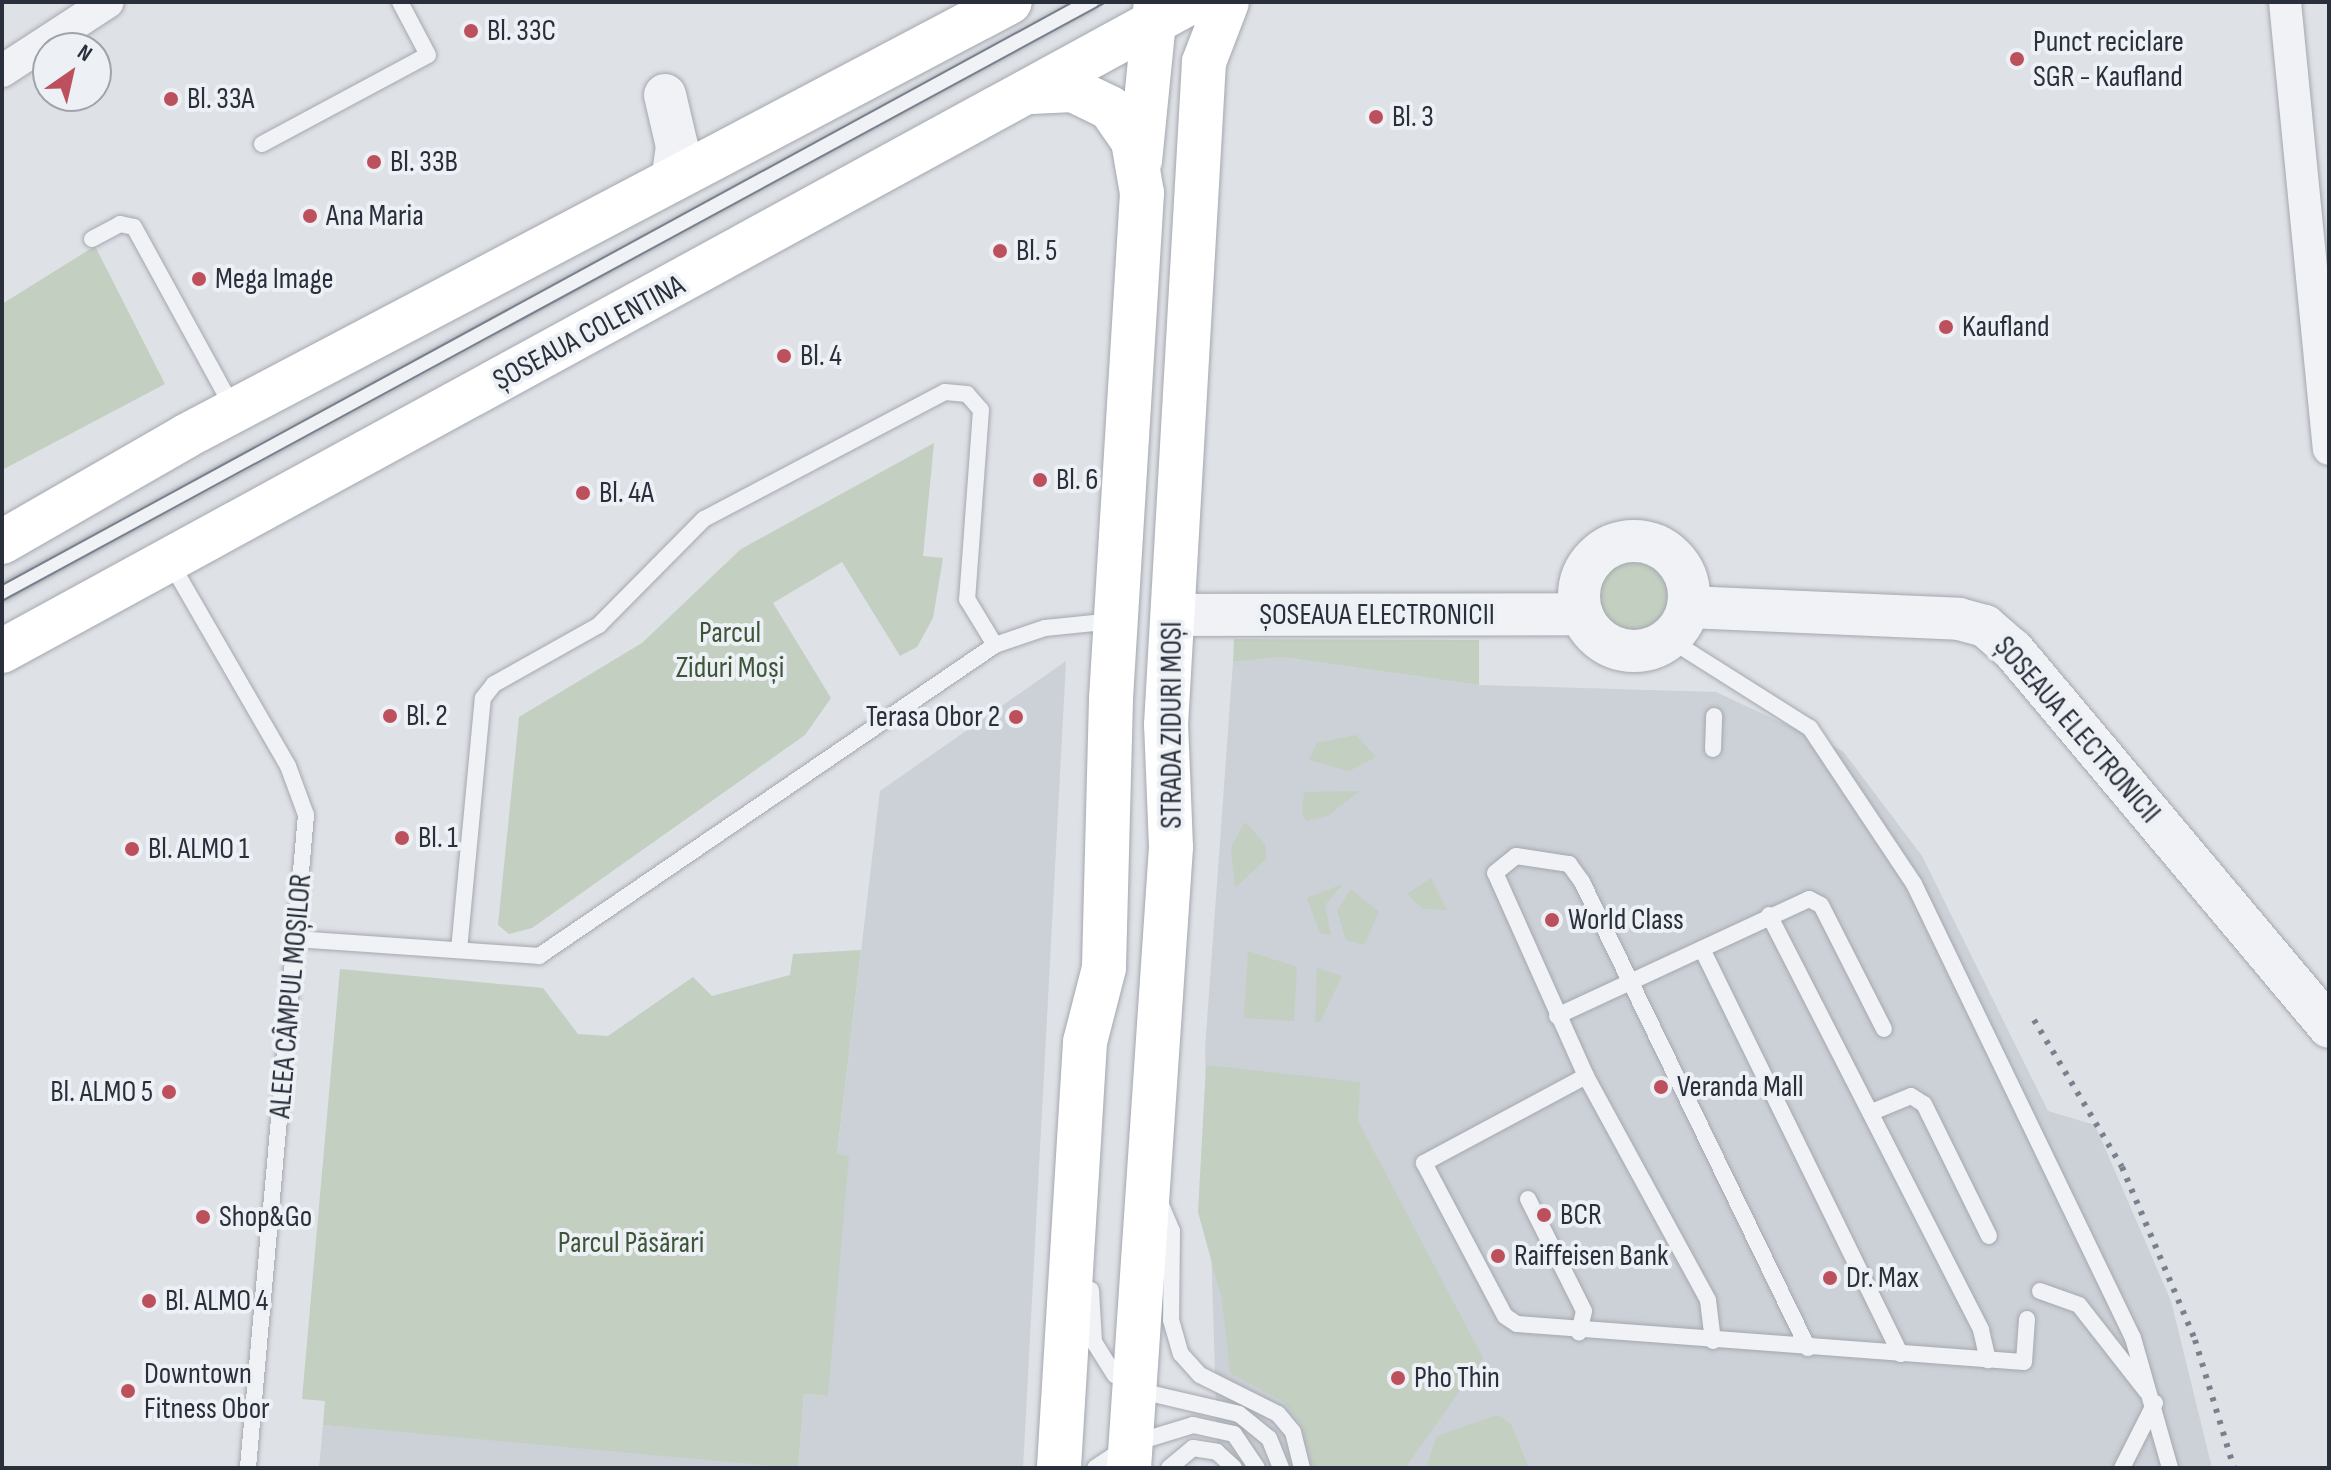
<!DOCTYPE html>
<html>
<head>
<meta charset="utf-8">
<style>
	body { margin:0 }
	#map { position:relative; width:2331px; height:1470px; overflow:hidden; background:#dee1e6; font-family:"Sofia Sans Condensed",sans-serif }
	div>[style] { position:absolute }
	.built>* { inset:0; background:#ccd0d7 }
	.green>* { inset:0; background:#c3cfc0 }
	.round { border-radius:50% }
	.roads { filter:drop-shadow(0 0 2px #a4a8af) drop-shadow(0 0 2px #a4a8af) }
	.service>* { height:16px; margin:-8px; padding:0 8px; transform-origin:8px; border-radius:8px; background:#f0f2f5 }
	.minor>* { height:32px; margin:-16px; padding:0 16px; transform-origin:16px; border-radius:16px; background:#f0f2f5 }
	.tertiary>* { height:42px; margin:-21px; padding:0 21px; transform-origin:21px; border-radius:21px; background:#f0f2f5 }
	.tertiary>.ring { margin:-21px; padding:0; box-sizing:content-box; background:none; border:42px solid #f0f2f5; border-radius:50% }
	.secondary>* { height:44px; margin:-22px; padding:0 22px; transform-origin:22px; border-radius:22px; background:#fff }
	.primary>* { height:44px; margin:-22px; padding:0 22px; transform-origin:22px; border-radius:22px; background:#fff }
	.tram>* { height:2px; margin:-1px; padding:0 1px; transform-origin:1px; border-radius:1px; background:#79808d }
	.rail>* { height:6px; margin-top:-3px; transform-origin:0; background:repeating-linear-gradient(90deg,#79808d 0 4px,transparent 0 12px) }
	.dots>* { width:22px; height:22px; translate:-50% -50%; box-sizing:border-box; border:4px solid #edf0f4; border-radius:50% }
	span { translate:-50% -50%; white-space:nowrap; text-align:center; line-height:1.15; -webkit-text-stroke:8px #edf0f4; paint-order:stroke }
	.poi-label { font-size:30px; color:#292f3b }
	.left { translate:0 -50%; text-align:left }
	.right { translate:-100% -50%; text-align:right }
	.street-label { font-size:30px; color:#292f3b }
	.park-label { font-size:30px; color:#3d5538 }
	.frame { position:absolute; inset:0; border:4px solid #292f3b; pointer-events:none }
	.north { position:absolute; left:32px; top:32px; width:80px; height:80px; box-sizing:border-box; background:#edf0f4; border:2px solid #9fa3aa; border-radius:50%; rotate:34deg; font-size:22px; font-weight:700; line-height:32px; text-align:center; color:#292f3b }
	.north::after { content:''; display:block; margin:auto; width:28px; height:36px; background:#bd505d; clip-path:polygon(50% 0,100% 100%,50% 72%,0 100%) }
</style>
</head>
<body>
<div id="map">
	<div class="built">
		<div style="clip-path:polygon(1281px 657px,1479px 685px,1716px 692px,1843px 751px,1922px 856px,2048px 1111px,2095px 1125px,2171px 1301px,2212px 1468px,1218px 1468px,1205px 1049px,1233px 662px)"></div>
		<div style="clip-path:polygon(1066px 661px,1023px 1468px,319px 1468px,323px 1425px,798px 1467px,804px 1394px,827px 1396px,848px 1156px,837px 1155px,880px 791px)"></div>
	</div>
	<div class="green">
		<div style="clip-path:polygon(95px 246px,165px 384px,2px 470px,2px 304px)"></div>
		<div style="clip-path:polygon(934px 443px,923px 556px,943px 558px,933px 618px,917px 647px,900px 656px,842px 562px,773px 603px,831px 698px,805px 735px,532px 928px,509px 934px,498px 925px,519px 717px,642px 643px,741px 549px)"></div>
		<div class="round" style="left:1579px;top:541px;width:110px;height:110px"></div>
		<div style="clip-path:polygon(1234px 639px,1479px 640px,1479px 685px,1281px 657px,1233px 662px)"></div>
		<div style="clip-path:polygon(1356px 735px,1376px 757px,1349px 771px,1309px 760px,1317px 743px)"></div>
		<div style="clip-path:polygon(1360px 791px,1328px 816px,1306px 821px,1302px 813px,1304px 792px)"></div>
		<div style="clip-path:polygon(1245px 822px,1265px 844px,1266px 859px,1235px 888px,1231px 847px)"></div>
		<div style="clip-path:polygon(1431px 878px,1447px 910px,1423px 909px,1407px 894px)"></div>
		<div style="clip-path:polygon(1343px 884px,1325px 905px,1331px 935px,1320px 933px,1307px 898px)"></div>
		<div style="clip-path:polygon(1351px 889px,1379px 912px,1364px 945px,1346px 940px,1337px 910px)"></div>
		<div style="clip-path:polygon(861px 950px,837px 1154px,849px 1156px,828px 1396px,804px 1394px,798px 1468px,323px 1425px,325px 1401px,302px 1399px,340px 969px,543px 988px,578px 1034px,608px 1036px,693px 977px,712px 996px,790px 975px,793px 954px)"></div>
		<div style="clip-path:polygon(1248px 951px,1297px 967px,1294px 1021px,1244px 1018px)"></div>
		<div style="clip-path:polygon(1317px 968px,1342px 976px,1320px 1022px,1315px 1022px)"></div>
		<div style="clip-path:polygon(1206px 1065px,1360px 1082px,1358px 1121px,1483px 1358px,1405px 1468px,1313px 1468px,1301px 1424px,1284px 1402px,1230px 1373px,1222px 1300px,1198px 1212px)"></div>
		<div style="clip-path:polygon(1497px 1415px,1511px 1424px,1529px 1468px,1426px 1468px,1437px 1436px)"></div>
	</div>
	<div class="roads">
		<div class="service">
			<div style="left:262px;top:144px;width:188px;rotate:-28.2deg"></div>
			<div style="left:428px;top:55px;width:60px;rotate:-117.8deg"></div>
			<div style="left:92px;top:239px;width:32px;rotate:-28deg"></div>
			<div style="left:120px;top:224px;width:14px;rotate:12deg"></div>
			<div style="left:134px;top:227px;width:209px;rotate:61.3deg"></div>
			<div style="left:169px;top:560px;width:238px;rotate:60deg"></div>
			<div style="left:288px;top:766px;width:52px;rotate:69.8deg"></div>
			<div style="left:306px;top:815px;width:656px;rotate:95.08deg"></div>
			<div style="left:2px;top:593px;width:1238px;rotate:-28.51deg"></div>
			<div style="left:1669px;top:639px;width:167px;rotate:32.3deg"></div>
			<div style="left:1810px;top:728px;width:187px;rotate:56.3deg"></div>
			<div style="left:1914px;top:884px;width:504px;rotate:64.25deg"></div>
			<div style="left:2133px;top:1338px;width:135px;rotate:74.1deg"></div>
			<div style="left:1713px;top:749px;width:33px;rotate:-88deg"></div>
			<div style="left:1769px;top:915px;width:466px;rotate:62.9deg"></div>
			<div style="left:1981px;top:1330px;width:31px;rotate:77deg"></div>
			<div style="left:296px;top:939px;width:244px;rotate:4deg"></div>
			<div style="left:539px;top:956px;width:552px;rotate:-34.29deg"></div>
			<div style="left:995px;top:645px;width:53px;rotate:-18.8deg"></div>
			<div style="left:1045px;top:628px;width:69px;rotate:-5.8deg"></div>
			<div style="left:1702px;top:949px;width:451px;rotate:63.9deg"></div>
			<div style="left:459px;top:950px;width:253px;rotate:-84.6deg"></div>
			<div style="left:483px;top:698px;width:18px;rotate:-52deg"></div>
			<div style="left:494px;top:684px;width:120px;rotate:-29.3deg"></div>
			<div style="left:599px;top:625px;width:149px;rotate:-45.3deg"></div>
			<div style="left:704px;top:519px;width:272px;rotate:-27.8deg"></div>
			<div style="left:945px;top:392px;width:22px;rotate:5deg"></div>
			<div style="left:967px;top:394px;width:21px;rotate:49deg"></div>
			<div style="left:981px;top:410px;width:190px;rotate:94.2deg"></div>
			<div style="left:967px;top:599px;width:54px;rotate:58.7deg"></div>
			<div style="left:1557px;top:1016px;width:278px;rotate:-24.9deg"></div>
			<div style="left:1809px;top:899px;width:13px;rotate:27deg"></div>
			<div style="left:1821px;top:905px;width:139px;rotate:63.1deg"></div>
			<div style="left:1586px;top:1076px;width:184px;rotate:151.8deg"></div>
			<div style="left:1424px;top:1163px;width:173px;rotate:62.1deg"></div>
			<div style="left:1505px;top:1316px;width:14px;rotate:34deg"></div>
			<div style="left:1517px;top:1324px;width:508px;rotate:4.29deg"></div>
			<div style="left:2024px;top:1362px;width:43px;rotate:-86deg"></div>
			<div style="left:1872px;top:1112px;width:42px;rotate:-22.3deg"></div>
			<div style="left:1911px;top:1096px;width:15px;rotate:32deg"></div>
			<div style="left:1924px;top:1104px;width:147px;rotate:63.8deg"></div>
			<div style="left:1158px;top:1198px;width:36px;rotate:67deg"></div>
			<div style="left:1172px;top:1231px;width:89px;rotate:90.6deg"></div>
			<div style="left:1171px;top:1320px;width:35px;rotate:74deg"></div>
			<div style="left:1181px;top:1354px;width:28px;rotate:48deg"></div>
			<div style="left:1200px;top:1375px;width:87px;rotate:26.6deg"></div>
			<div style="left:1278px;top:1414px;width:23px;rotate:50deg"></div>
			<div style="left:1293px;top:1432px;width:37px;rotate:76deg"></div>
			<div style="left:1528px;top:1199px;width:125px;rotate:63.4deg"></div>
			<div style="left:1584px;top:1311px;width:22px;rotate:103deg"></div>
			<div style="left:1091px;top:1290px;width:52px;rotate:86.7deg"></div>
			<div style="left:1094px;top:1342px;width:39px;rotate:58deg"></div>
			<div style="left:1115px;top:1375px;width:38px;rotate:28deg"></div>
			<div style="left:1149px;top:1393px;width:92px;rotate:13.1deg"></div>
			<div style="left:1239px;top:1414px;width:38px;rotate:39deg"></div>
			<div style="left:1269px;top:1438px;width:32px;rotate:68deg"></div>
			<div style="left:2040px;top:1291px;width:41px;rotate:19.7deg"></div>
			<div style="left:2079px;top:1305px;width:110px;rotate:52deg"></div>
			<div style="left:1713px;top:1341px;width:41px;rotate:-97deg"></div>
			<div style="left:1708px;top:1300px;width:255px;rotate:-118.6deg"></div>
			<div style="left:1586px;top:1076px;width:222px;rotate:-114.1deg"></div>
			<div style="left:1495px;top:873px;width:27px;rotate:-39deg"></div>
			<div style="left:1516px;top:856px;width:54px;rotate:8.6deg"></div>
			<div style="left:1569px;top:864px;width:22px;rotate:54deg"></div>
			<div style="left:1582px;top:882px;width:518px;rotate:64.13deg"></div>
			<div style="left:1095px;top:1468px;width:43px;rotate:-33.7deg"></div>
			<div style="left:1131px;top:1444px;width:65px;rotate:-17deg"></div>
			<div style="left:1193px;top:1425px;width:42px;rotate:12.4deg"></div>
			<div style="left:1234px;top:1434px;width:41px;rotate:55.9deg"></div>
			<div style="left:1169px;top:1468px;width:31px;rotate:-40deg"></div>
			<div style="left:1193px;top:1448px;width:24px;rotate:9deg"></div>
			<div style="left:1217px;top:1452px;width:23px;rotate:43deg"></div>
			<div style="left:2122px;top:1468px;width:73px;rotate:-63.1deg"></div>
		</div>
		<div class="minor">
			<div style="left:2285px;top:2px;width:449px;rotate:84.4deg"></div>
			<div style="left:2px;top:71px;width:126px;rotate:-33.1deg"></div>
		</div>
		<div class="tertiary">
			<div style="left:665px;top:95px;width:52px;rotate:76.8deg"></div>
			<div style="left:677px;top:146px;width:35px;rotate:98deg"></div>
			<div class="ring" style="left:1579px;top:541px;width:68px;height:68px"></div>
			<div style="left:1688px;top:607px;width:271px;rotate:2.5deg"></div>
			<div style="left:1959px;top:619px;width:27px;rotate:15deg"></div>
			<div style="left:1985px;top:626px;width:37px;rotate:41deg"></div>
			<div style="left:2013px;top:650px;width:492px;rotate:50deg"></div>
			<div style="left:1172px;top:615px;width:410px;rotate:-0.1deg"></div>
		</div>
		<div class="secondary">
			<div style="left:1031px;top:92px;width:42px;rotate:-2.7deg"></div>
			<div style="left:1073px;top:90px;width:41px;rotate:25.9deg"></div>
			<div style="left:1110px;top:108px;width:40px;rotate:55.1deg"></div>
			<div style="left:1133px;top:141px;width:53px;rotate:80.2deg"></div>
			<div style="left:1142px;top:193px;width:507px;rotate:93.51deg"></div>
			<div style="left:1111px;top:699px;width:269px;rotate:91.5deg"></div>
			<div style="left:1104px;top:968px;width:76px;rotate:104.4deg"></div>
			<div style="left:1085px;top:1042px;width:427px;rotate:93.5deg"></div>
			<div style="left:1140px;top:161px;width:160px;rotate:-84.3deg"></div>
			<div style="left:1129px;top:1468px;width:622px;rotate:-86.13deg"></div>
			<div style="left:1171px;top:847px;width:122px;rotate:-92.3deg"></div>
			<div style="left:1166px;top:725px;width:664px;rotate:-86.72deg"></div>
			<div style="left:1204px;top:62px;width:64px;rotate:-69deg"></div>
		</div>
		<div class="primary">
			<div style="left:2px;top:542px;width:212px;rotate:-29.9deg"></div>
			<div style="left:186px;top:436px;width:931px;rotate:-27.78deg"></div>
			<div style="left:2px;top:651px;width:1355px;rotate:-28.63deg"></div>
		</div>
	</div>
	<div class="tram">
		<div style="left:2px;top:585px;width:1219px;rotate:-28.56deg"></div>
		<div style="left:2px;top:601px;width:1256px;rotate:-28.48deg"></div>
	</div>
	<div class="rail">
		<div style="left:2034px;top:1020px;width:171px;rotate:59.1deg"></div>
		<div style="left:2122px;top:1167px;width:188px;rotate:67.1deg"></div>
		<div style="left:2195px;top:1340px;width:134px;rotate:73.1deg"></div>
	</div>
	<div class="dots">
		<div style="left:471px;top:31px;background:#bd505d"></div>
		<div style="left:2017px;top:59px;background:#bd505d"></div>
		<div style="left:171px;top:99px;background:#bd505d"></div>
		<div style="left:1376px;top:117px;background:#bd505d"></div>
		<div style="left:374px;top:162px;background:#bd505d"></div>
		<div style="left:310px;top:216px;background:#bd505d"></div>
		<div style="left:1000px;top:251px;background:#bd505d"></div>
		<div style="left:199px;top:279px;background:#bd505d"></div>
		<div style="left:1946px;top:327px;background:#bd505d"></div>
		<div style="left:784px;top:356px;background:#bd505d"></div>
		<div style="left:1040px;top:480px;background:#bd505d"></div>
		<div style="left:583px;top:493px;background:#bd505d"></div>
		<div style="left:390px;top:716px;background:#bd505d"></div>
		<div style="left:1016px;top:717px;background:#bd505d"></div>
		<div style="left:402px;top:838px;background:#bd505d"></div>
		<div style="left:132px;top:849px;background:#bd505d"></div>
		<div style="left:1552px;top:920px;background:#bd505d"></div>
		<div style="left:1661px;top:1087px;background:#bd505d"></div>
		<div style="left:169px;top:1092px;background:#bd505d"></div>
		<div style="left:1544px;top:1215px;background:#bd505d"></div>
		<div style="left:203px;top:1217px;background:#bd505d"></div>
		<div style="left:1498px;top:1256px;background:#bd505d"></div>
		<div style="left:1830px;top:1278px;background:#bd505d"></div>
		<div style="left:149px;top:1301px;background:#bd505d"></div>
		<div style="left:1398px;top:1378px;background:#bd505d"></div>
		<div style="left:128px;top:1391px;background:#bd505d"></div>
	</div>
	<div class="poi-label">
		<span class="left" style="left:487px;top:31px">Bl. 33C</span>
		<span class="left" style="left:2033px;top:59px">Punct reciclare<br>SGR - Kaufland</span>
		<span class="left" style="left:187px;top:99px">Bl. 33A</span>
		<span class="left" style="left:1392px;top:117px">Bl. 3</span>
		<span class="left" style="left:390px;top:162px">Bl. 33B</span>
		<span class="left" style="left:326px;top:216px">Ana Maria</span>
		<span class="left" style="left:1016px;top:251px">Bl. 5</span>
		<span class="left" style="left:215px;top:279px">Mega Image</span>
		<span class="left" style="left:1962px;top:327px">Kaufland</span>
		<span class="left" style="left:800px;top:356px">Bl. 4</span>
		<span class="left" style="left:1056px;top:480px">Bl. 6</span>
		<span class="left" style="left:599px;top:493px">Bl. 4A</span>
		<span class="left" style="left:406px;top:716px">Bl. 2</span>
		<span class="right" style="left:1000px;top:717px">Terasa Obor 2</span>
		<span class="left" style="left:418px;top:838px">Bl. 1</span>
		<span class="left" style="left:148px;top:849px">Bl. ALMO 1</span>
		<span class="left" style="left:1568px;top:920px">World Class</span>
		<span class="left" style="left:1677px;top:1087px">Veranda Mall</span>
		<span class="right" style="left:153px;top:1092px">Bl. ALMO 5</span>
		<span class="left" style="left:1560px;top:1215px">BCR</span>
		<span class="left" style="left:219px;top:1217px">Shop&amp;Go</span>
		<span class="left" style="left:1514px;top:1256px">Raiffeisen Bank</span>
		<span class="left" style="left:1846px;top:1278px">Dr. Max</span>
		<span class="left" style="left:165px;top:1301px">Bl. ALMO 4</span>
		<span class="left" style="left:144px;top:1391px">Downtown<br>Fitness Obor</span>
		<span class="left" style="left:1414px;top:1378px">Pho Thin</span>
	</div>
	<div class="street-label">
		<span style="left:589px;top:333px;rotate:-28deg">ȘOSEAUA COLENTINA</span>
		<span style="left:1377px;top:615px">ȘOSEAUA ELECTRONICII</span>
		<span style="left:1172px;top:725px;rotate:-90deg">STRADA ZIDURI MOȘI</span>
		<span style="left:2077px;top:730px;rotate:49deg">ȘOSEAUA ELECTRONICII</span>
		<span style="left:291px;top:996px;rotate:-85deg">ALEEA CÂMPUL MOȘILOR</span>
	</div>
	<div class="park-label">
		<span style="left:730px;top:650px">Parcul<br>Ziduri Moși</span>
		<span style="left:631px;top:1243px">Parcul Păsărari</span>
	</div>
	<div class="frame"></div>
	<div class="north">N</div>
</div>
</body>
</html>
